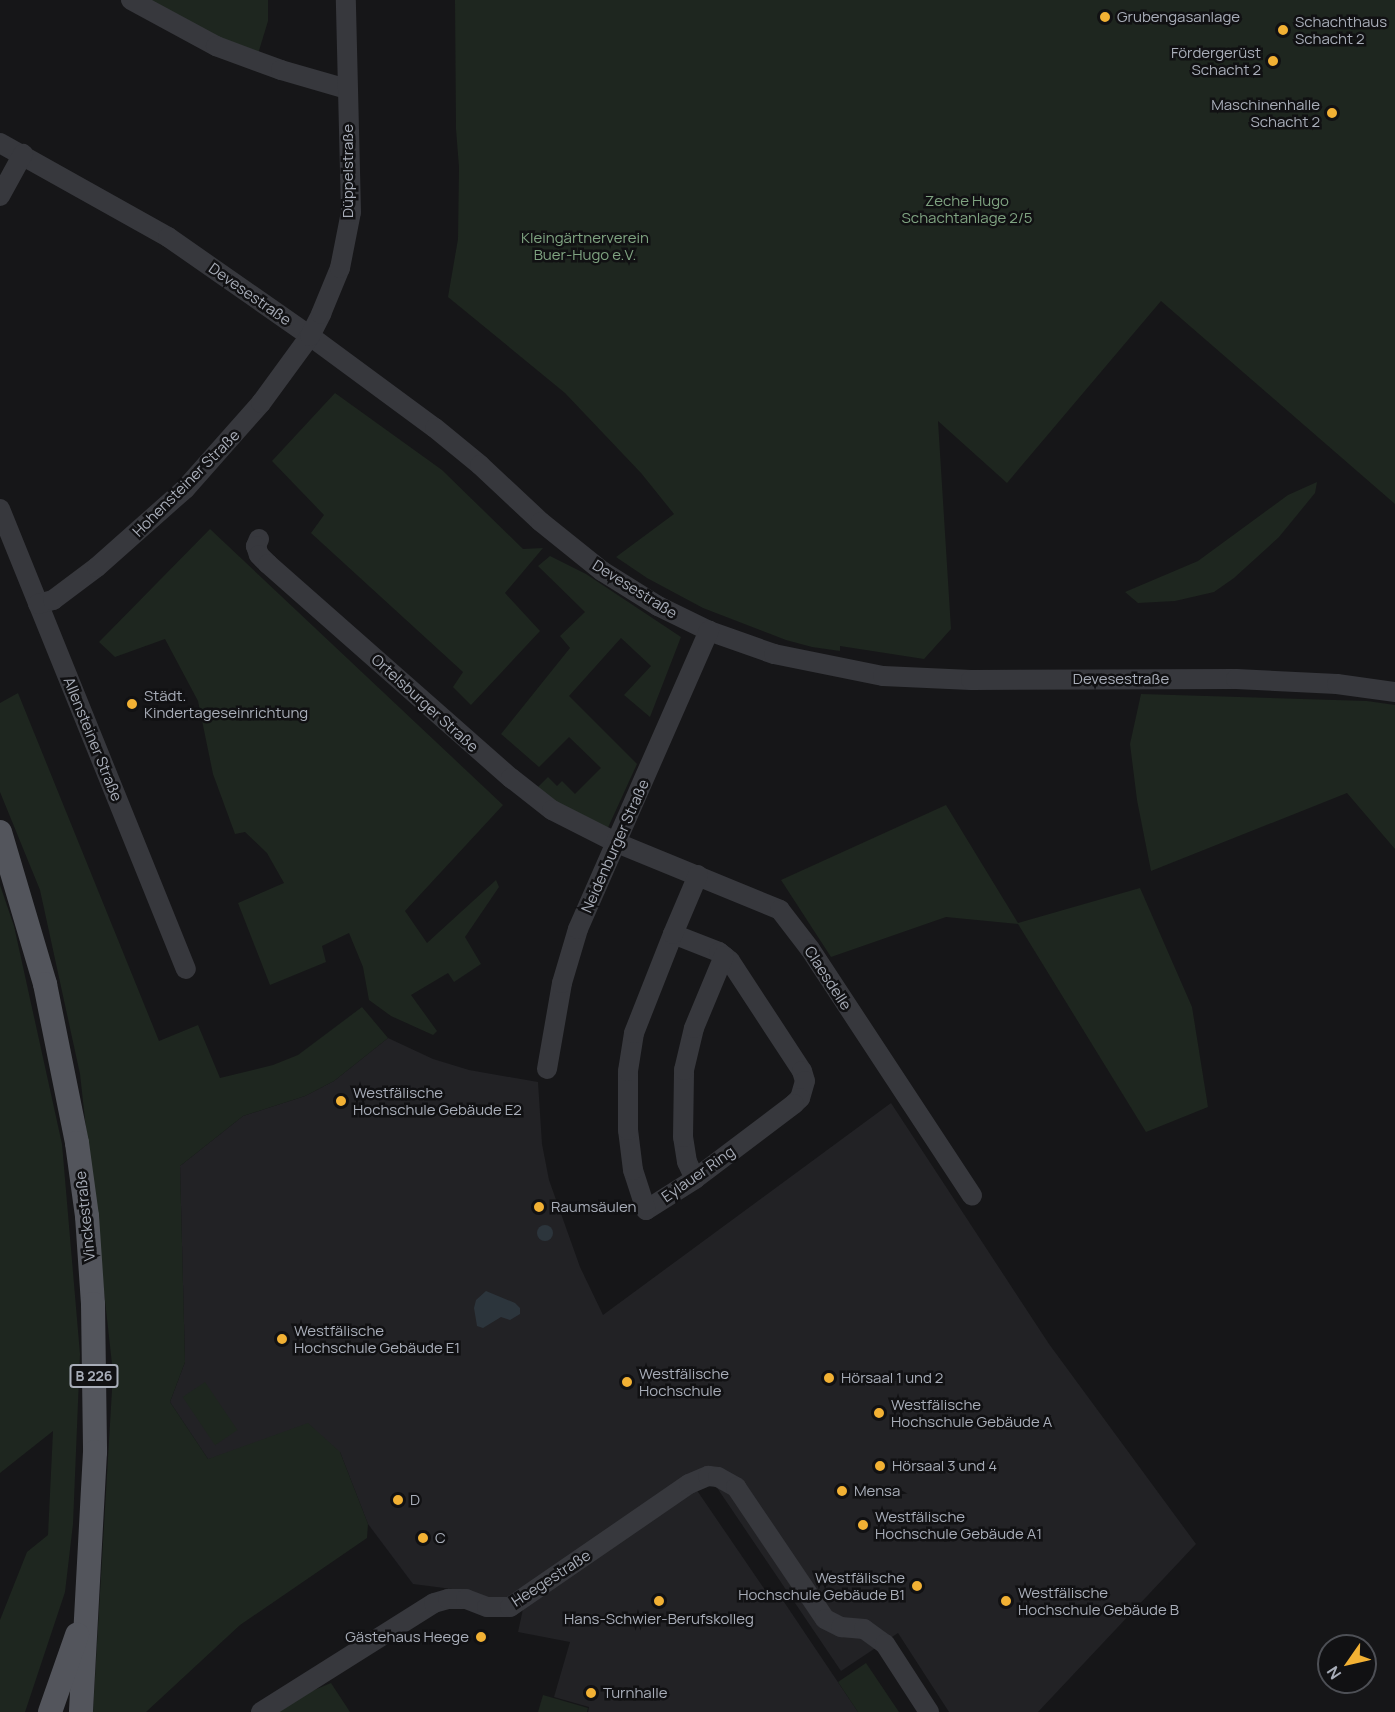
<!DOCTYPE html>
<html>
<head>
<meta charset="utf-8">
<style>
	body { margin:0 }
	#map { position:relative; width:1395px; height:1712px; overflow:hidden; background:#161618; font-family:Manrope,sans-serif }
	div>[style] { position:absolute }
	.built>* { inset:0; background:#222225 }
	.green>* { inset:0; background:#1e261f; transform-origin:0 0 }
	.water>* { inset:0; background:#2c353c }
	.round { border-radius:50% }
	.minor>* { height:20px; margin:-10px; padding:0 10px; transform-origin:10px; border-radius:10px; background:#37383d }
	.major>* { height:24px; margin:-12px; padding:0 12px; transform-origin:12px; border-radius:12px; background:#53555c }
	.dots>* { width:16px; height:16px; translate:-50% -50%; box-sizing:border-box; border:3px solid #111113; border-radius:50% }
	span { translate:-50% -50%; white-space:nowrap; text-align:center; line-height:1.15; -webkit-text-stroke:5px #111113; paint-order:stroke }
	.shield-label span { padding:2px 4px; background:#111113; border:2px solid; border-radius:4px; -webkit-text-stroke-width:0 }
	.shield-label { font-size:14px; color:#a8adb8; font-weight:700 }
	.poi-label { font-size:15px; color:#a8adb8 }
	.left { translate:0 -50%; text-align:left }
	.right { translate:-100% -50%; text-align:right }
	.street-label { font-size:15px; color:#a8adb8 }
	.park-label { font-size:15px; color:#7fa381 }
	.north { position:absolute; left:1317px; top:1634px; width:60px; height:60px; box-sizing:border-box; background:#111113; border:2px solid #4d4f55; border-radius:50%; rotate:236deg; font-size:16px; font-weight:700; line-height:24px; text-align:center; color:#a8adb8 }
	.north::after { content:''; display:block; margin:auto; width:21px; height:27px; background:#f2b134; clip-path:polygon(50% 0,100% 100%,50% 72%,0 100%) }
</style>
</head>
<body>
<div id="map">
	<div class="built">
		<div style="clip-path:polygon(388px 1038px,433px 1059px,469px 1070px,538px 1082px,542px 1144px,549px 1180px,580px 1267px,603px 1315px,891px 1103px,1049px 1344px,1196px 1544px,1038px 1712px,949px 1712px,898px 1633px,841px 1671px,703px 1467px,521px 1595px,501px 1602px,468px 1591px,413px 1584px,368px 1524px,340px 1452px,208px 1459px,170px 1402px,185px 1362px,180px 1166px,243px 1116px,305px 1096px,334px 1081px)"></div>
		<div style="clip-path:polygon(696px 1489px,765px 1590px,778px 1593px,858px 1712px,588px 1712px,589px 1707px,554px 1697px,570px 1642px,518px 1632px,523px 1609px)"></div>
	</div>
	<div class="green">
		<div style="clip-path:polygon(144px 0,268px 0,268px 21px,258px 54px,211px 35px)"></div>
		<div style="clip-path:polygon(455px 0,1395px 0,1395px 504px,1161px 301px,1007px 483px,938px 421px,951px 629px,924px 659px,840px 646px,840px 651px,812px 647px,786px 640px,703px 608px,647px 578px,616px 557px,674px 514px,641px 473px,565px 393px,448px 297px,458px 239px,459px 167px,456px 129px)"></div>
		<div style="clip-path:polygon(335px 393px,442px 470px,523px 549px,543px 548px,505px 593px,540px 631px,471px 705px,453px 687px,463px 672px,311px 533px,324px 515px,272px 461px)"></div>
		<div style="clip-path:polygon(1317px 482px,1315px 493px,1279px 537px,1234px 578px,1214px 592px,1175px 601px,1138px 603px,1125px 592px,1198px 561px,1288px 495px)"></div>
		<div style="clip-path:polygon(210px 529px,503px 805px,405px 911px,427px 943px,496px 880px,499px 887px,465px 937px,481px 964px,454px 982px,448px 973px,411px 995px,437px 1031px,433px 1035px,391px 1016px,369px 1000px,363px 967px,349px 933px,322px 946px,326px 962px,270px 985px,238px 903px,284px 883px,267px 853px,245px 832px,235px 834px,213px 774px,198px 701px,165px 639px,115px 657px,99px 642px)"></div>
		<div style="clip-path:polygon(550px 556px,586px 574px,681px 637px,650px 717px,624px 695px,651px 666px,621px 638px,569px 696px,637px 764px,606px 832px,534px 791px,548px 777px,557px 786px,562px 781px,575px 794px,601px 768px,569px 737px,539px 767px,501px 734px,570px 648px,560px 636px,585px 612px,538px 566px)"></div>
		<div style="clip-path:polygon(18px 693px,159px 1041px,198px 1025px,220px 1078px,273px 1065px,298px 1055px,362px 1007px,388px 1038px,334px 1081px,305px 1096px,243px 1116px,180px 1166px,185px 1362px,170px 1402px,208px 1459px,308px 1423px,340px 1452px,368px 1524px,367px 1538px,240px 1625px,146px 1712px,93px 1712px,113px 1373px,80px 1074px,40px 890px,0 792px,0 703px)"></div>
		<div style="clip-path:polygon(1141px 694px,1367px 701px,1395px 705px,1395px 849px,1347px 793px,1151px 871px,1137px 800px,1130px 744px)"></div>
		<div style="clip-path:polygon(946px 805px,1018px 923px,1140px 888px,1192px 1007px,1208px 1107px,1146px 1132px,1018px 924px,946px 917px,831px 957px,781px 880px)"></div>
		<div style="clip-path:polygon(0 885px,14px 926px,62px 1144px,80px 1354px,73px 1524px,65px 1592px,25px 1712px,0 1712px,0 1620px,27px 1552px,48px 1535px,53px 1431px,0 1473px)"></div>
		<div style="left:205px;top:1382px;width:58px;height:27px;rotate:56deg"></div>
		<div style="clip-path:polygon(866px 1663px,899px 1712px,858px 1712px,838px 1682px)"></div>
		<div style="clip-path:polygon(331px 1683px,350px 1712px,279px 1712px,300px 1696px)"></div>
		<div style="clip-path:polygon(543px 1695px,588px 1708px,587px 1712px,538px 1712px)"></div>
	</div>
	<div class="water">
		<div class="round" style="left:537px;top:1225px;width:16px;height:16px"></div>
		<div style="clip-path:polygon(486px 1291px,515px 1303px,520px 1308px,520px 1314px,510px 1320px,501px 1317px,483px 1328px,477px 1326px,474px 1308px,476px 1300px)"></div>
	</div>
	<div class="minor">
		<div style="left:131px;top:0;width:97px;rotate:28.4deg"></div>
		<div style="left:216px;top:46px;width:69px;rotate:20.3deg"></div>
		<div style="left:281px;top:70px;width:69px;rotate:16.1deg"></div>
		<div style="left:0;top:143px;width:193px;rotate:29.2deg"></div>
		<div style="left:168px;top:237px;width:173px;rotate:34.9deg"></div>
		<div style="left:310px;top:336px;width:155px;rotate:36.4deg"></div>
		<div style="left:435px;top:428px;width:58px;rotate:39.4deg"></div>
		<div style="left:480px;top:465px;width:83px;rotate:43.1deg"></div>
		<div style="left:541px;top:522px;width:78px;rotate:38.8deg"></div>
		<div style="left:602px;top:571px;width:66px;rotate:32deg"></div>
		<div style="left:658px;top:606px;width:57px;rotate:26.1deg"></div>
		<div style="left:709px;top:631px;width:69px;rotate:19.5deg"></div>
		<div style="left:774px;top:654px;width:111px;rotate:11.4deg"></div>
		<div style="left:883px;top:676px;width:88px;rotate:2.6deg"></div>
		<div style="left:971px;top:680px;width:265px;rotate:-0.2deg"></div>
		<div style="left:1236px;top:679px;width:101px;rotate:2.8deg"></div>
		<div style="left:1337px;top:684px;width:59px;rotate:7.9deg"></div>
		<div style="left:0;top:196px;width:48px;rotate:-61.3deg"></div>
		<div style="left:0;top:509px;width:496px;rotate:68deg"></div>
		<div style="left:259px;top:539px;width:8px;rotate:113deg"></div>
		<div style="left:256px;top:546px;width:9px;rotate:72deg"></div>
		<div style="left:259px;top:555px;width:13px;rotate:45deg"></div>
		<div style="left:268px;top:564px;width:324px;rotate:41.4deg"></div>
		<div style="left:511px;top:778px;width:52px;rotate:38deg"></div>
		<div style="left:552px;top:810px;width:73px;rotate:26.9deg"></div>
		<div style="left:617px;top:843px;width:176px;rotate:22.3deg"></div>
		<div style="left:780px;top:910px;width:49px;rotate:52.4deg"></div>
		<div style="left:810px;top:949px;width:295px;rotate:56.7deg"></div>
		<div style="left:38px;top:604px;width:16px;rotate:-15deg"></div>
		<div style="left:53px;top:600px;width:55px;rotate:-36.9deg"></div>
		<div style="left:97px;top:567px;width:118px;rotate:-41.6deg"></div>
		<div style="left:185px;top:489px;width:115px;rotate:-48.5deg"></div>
		<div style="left:261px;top:403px;width:83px;rotate:-53.8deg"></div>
		<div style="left:310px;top:336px;width:25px;rotate:-63deg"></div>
		<div style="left:321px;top:314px;width:50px;rotate:-67.6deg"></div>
		<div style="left:340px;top:268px;width:57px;rotate:-78.9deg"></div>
		<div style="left:351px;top:212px;width:212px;rotate:-91.4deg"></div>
		<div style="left:673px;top:934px;width:49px;rotate:21.4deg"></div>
		<div style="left:719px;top:952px;width:14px;rotate:39deg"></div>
		<div style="left:730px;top:961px;width:131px;rotate:56.8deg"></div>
		<div style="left:802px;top:1071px;width:10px;rotate:73deg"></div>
		<div style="left:805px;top:1081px;width:18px;rotate:106deg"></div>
		<div style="left:800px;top:1098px;width:8px;rotate:135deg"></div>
		<div style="left:794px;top:1104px;width:124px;rotate:142.9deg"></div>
		<div style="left:695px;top:1179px;width:58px;rotate:147.7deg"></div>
		<div style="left:646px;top:1210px;width:42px;rotate:-108deg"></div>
		<div style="left:633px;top:1170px;width:40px;rotate:-97.1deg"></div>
		<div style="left:628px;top:1130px;width:59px;rotate:-90deg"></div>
		<div style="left:628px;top:1071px;width:38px;rotate:-81deg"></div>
		<div style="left:634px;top:1033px;width:106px;rotate:-68.5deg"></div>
		<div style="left:673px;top:934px;width:64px;rotate:-67deg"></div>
		<div style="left:547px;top:1069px;width:87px;rotate:-80.1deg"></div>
		<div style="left:562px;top:983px;width:56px;rotate:-73.5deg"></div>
		<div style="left:578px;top:929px;width:326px;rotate:-66.3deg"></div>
		<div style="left:695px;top:1179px;width:19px;rotate:-115deg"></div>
		<div style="left:687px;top:1162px;width:25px;rotate:-99deg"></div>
		<div style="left:683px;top:1137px;width:67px;rotate:-89.1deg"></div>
		<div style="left:684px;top:1070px;width:43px;rotate:-76.6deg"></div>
		<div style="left:694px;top:1028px;width:78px;rotate:-67.4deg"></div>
		<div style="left:261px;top:1712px;width:204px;rotate:-32.2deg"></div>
		<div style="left:434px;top:1603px;width:15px;rotate:-16deg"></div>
		<div style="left:448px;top:1599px;width:18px"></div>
		<div style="left:466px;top:1599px;width:22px;rotate:21deg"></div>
		<div style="left:487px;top:1607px;width:23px"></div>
		<div style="left:510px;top:1607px;width:217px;rotate:-34.5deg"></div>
		<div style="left:689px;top:1484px;width:21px;rotate:-23deg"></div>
		<div style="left:708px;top:1476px;width:10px;rotate:6deg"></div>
		<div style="left:718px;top:1477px;width:21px;rotate:29deg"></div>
		<div style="left:736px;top:1487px;width:159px;rotate:56deg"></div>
		<div style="left:825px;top:1619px;width:18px;rotate:27deg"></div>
		<div style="left:841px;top:1627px;width:23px;rotate:5deg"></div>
		<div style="left:864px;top:1629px;width:26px;rotate:36deg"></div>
		<div style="left:885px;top:1644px;width:81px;rotate:57.1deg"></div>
	</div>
	<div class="major">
		<div style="left:0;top:832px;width:159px;rotate:73.5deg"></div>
		<div style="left:45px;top:984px;width:162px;rotate:78.6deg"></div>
		<div style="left:77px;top:1143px;width:74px;rotate:82.2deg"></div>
		<div style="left:87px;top:1216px;width:88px;rotate:86.1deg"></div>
		<div style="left:93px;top:1304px;width:148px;rotate:89.2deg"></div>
		<div style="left:95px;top:1452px;width:260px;rotate:93.1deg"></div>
		<div style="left:50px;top:1712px;width:82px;rotate:-70.7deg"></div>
	</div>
	<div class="dots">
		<div style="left:1105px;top:17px;background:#f2b134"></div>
		<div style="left:1283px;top:30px;background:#f2b134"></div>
		<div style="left:1273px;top:61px;background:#f2b134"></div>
		<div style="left:1332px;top:113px;background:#f2b134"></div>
		<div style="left:132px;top:704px;background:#f2b134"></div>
		<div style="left:341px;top:1101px;background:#f2b134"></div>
		<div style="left:539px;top:1207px;background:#f2b134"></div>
		<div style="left:282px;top:1339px;background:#f2b134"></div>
		<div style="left:829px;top:1378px;background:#f2b134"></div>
		<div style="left:627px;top:1382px;background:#f2b134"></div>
		<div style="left:879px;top:1413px;background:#f2b134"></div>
		<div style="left:880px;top:1466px;background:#f2b134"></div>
		<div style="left:842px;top:1491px;background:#f2b134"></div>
		<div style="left:398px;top:1500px;background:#f2b134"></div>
		<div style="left:863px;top:1525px;background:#f2b134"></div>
		<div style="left:423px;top:1538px;background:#f2b134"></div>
		<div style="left:917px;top:1586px;background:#f2b134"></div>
		<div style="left:659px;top:1601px;background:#f2b134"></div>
		<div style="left:1006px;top:1601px;background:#f2b134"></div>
		<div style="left:481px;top:1637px;background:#f2b134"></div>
		<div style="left:591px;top:1693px;background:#f2b134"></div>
	</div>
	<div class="shield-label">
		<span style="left:94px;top:1376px">B 226</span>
	</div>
	<div class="poi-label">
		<span class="left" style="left:1117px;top:17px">Grubengasanlage</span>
		<span class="left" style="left:1295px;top:30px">Schachthaus<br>Schacht 2</span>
		<span class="right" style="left:1261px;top:61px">Fördergerüst<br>Schacht 2</span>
		<span class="right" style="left:1320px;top:113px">Maschinenhalle<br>Schacht 2</span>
		<span class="left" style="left:144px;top:704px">Städt.<br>Kindertageseinrichtung</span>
		<span class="left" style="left:353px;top:1101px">Westfälische<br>Hochschule Gebäude E2</span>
		<span class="left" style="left:551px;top:1207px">Raumsäulen</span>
		<span class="left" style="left:294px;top:1339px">Westfälische<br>Hochschule Gebäude E1</span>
		<span class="left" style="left:639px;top:1382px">Westfälische<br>Hochschule</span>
		<span class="left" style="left:841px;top:1378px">Hörsaal 1 und 2</span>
		<span class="left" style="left:891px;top:1413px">Westfälische<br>Hochschule Gebäude A</span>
		<span class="left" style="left:892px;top:1466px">Hörsaal 3 und 4</span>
		<span class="left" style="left:854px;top:1491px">Mensa</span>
		<span class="left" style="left:410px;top:1500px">D</span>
		<span class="left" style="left:875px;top:1525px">Westfälische<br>Hochschule Gebäude A1</span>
		<span class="left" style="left:435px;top:1538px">C</span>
		<span class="right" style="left:905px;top:1586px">Westfälische<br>Hochschule Gebäude B1</span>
		<span class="left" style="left:1018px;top:1601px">Westfälische<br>Hochschule Gebäude B</span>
		<span style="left:659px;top:1619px">Hans-Schwier-Berufskolleg</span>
		<span class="right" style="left:469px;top:1637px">Gästehaus Heege</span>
		<span class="left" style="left:603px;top:1693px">Turnhalle</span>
	</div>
	<div class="street-label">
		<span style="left:348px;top:171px;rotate:-90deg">Düppelstraße</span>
		<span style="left:250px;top:294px;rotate:35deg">Devesestraße</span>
		<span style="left:186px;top:483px;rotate:-45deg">Hohensteiner Straße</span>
		<span style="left:635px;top:589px;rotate:32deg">Devesestraße</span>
		<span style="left:1121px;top:679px">Devesestraße</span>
		<span style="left:425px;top:703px;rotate:42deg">Ortelsburger Straße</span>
		<span style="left:93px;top:739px;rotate:68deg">Allensteiner Straße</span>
		<span style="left:615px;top:846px;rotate:-66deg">Neidenburger Straße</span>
		<span style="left:828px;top:978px;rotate:57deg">Claesdelle</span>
		<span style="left:698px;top:1174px;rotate:-35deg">Eylauer Ring</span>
		<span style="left:85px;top:1216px;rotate:-96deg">Vinckestraße</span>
		<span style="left:551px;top:1578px;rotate:-33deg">Heegestraße</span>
	</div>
	<div class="park-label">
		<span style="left:967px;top:209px">Zeche Hugo<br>Schachtanlage 2/5</span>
		<span style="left:585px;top:246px">Kleingärtnerverein<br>Buer-Hugo e.V.</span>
	</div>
	<div class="north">N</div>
</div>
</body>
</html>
